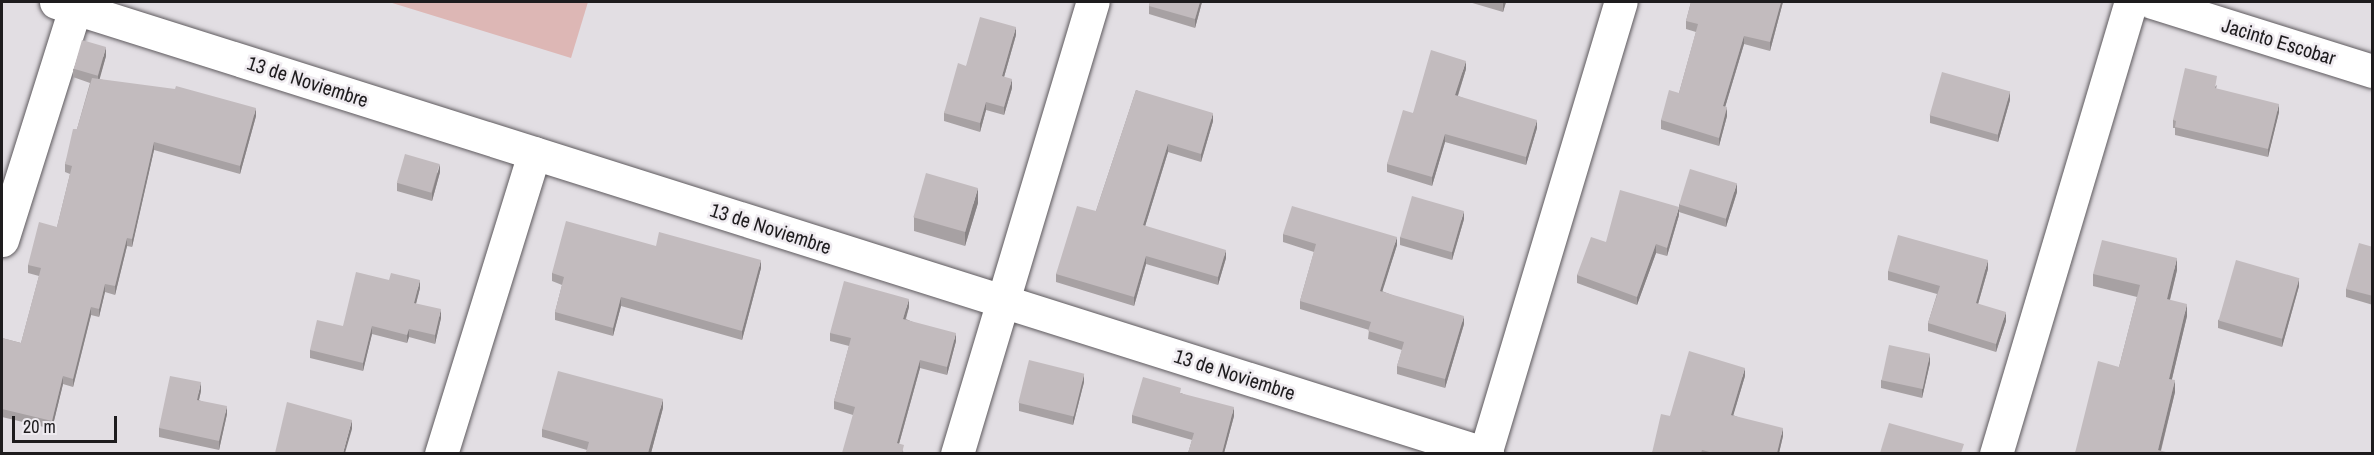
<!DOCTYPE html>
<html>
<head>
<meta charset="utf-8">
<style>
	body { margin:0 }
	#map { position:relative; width:2374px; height:455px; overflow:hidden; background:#e2dee3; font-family:"Archivo Narrow",sans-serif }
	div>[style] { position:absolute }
	.green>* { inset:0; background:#ddb7b5 }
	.roads { filter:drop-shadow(0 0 2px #5e5a5e) drop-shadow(0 0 2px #5e5a5e) }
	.minor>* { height:33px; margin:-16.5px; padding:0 16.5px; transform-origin:16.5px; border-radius:16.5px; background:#fff }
	.wall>* { inset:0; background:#a7a1a3 }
	.shaded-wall>* { inset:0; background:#888385 }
	.building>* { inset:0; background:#c2bbbe; transform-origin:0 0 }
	span { translate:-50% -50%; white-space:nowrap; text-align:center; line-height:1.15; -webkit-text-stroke:5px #efebf0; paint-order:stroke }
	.street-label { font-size:20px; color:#1e1c1e }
	.frame { position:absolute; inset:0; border:3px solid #1e1c1e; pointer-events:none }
	.scale { position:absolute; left:12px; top:416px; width:105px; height:27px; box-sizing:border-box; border:3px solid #1e1c1e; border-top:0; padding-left:8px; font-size:18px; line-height:21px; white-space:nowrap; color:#1e1c1e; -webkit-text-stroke:4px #efebf0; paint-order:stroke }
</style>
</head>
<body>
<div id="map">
	<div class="green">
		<div style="clip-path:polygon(389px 2px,588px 2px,571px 58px)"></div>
	</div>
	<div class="roads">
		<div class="minor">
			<div style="left:56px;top:2px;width:1501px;rotate:17.53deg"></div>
			<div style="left:2152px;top:2px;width:231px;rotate:17.4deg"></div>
			<div style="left:2px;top:240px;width:250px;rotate:-72.5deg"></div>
			<div style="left:441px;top:454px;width:315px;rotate:-72.8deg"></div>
			<div style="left:957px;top:454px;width:472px;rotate:-73.3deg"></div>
			<div style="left:1485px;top:454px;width:472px;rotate:-73.3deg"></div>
			<div style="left:1996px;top:454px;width:472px;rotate:-73.4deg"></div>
		</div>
	</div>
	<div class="wall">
		<div style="clip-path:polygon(1150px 2px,1202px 2px,1195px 28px,1149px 14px,1149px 6px)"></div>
		<div style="clip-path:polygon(1469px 2px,1506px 2px,1503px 12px)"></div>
		<div style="clip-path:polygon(1691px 2px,1783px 2px,1770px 51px,1744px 44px,1725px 107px,1727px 116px,1719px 146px,1661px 129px,1661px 120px,1679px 93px,1696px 32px,1686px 29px,1686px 21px)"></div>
		<div style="clip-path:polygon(1016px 35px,1004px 77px,1012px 88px,1004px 115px,986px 110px,980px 132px,944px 121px,944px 113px,966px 66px)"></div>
		<div style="clip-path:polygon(106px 56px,99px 79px,256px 116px,240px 174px,154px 150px,132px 247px,127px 246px,115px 295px,105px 292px,99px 317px,91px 315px,73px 387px,63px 384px,52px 429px,2px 417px,2px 338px,21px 343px,39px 276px,28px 273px,28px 265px,57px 227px,70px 174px,65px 172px,65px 164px,77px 129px,90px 83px,73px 77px,73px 69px)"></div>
		<div style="clip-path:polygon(1466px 69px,1458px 96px,1537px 128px,1526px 165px,1445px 142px,1432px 186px,1387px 172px,1387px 164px,1413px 113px)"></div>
		<div style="clip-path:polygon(2217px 85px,2216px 89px,2279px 112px,2268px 157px,2175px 135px,2175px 128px,2173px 128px,2173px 120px)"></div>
		<div style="clip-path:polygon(1136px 90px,1213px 121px,1201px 162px,1168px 152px,1145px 226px,1226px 258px,1218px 285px,1146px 264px,1134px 306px,1056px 282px,1056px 274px,1096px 211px)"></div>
		<div style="clip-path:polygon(2010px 100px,1998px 142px,1930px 123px,1930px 115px)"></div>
		<div style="clip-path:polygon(440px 172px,432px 201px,397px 191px,397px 183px)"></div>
		<div style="clip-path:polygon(1737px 192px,1726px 227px,1679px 212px,1679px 204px)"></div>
		<div style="clip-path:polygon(978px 203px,965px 246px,914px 231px,914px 217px)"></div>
		<div style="clip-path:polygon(1679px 215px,1667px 256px,1656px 253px,1637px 305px,1577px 283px,1577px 275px,1606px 242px)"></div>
		<div style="clip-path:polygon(1464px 219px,1452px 260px,1400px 245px,1400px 237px)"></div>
		<div style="clip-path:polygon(1283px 234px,1397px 245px,1382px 291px,1464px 324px,1445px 388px,1397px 374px,1397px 366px,1402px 350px,1368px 339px,1369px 330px,1300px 309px,1300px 301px,1314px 252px,1283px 242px)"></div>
		<div style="clip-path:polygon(656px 246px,761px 268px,742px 340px,621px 306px,613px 336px,555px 320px,555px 312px,562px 285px,552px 281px,552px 273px)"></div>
		<div style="clip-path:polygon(2373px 247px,2373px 305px,2346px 297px,2346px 289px)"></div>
		<div style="clip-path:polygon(1988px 269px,1978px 304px,2006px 321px,1996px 352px,1928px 331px,1928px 323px,1937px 294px,1888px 280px,1888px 271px)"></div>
		<div style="clip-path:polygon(2177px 270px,2170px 300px,2187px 316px,2172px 379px,2175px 392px,2161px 451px,2075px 453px,2119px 367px,2137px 297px,2093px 286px,2093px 274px)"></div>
		<div style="clip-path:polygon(2299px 286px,2282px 347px,2218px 328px,2218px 320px)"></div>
		<div style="clip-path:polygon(420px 288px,416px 304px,441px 318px,435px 344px,409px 337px,407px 343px,372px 334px,363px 371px,310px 358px,310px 350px,343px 326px)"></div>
		<div style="clip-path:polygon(909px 307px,906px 319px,956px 341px,947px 375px,920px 368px,899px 444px,904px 453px,853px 415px,834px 409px,834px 401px,849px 346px,830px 341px,830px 333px)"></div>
		<div style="clip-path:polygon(1930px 363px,1922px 398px,1881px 388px,1881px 380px)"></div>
		<div style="clip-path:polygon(1745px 376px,1733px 415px,1783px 436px,1779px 453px,1652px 453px,1670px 416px)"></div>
		<div style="clip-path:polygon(1084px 382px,1073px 425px,1019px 411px,1019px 403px)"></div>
		<div style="clip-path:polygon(201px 391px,199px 400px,227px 414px,219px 450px,159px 437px,159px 428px)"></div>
		<div style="clip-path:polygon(1181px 393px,1234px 416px,1224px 453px,1188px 453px,1192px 440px,1132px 423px,1132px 415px)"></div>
		<div style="clip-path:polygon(663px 408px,651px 453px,586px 453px,587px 450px,542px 437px,542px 429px)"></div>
	</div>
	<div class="shaded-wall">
		<div style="clip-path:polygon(1200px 2px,1202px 2px,1195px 28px,1195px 19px)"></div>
		<div style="clip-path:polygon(1504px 2px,1506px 2px,1503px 12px,1503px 3px)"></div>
		<div style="clip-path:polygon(1781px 2px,1783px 2px,1770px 51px,1770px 42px)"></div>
		<div style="clip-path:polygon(1016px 27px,1016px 35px,1002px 84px,1002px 76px)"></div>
		<div style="clip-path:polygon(1744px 36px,1744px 44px,1723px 114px,1723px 106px)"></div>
		<div style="clip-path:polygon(106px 47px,106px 56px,98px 85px,98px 76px)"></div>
		<div style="clip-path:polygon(1466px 61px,1466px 69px,1455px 104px,1455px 95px)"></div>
		<div style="clip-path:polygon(1012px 79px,1012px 88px,1004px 115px,1004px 107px)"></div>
		<div style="clip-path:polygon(2010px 91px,2010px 100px,1998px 142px,1998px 134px)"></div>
		<div style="clip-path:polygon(986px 102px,986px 110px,980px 132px,980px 123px)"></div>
		<div style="clip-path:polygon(2279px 104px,2279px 112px,2268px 157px,2268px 149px)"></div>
		<div style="clip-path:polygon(1727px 107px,1727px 116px,1719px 146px,1719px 138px)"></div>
		<div style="clip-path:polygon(256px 108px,256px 116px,240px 174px,240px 166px)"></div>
		<div style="clip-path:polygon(1213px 113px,1213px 121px,1201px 162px,1201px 154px)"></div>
		<div style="clip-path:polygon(1537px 120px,1537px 128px,1526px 165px,1526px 157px)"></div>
		<div style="clip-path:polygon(1445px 134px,1445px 142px,1432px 186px,1432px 177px)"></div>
		<div style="clip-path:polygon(154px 142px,154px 150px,132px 247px,132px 239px)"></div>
		<div style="clip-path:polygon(1168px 144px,1168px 152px,1143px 233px,1143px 225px)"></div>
		<div style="clip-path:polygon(440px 164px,440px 172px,432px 201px,432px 193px)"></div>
		<div style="clip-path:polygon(1737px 183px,1737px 192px,1726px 227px,1726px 218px)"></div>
		<div style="clip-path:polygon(978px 188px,978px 203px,965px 246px,965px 232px)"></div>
		<div style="clip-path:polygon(1679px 207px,1679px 215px,1667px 256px,1667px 248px)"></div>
		<div style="clip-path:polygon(1464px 211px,1464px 219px,1452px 260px,1452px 252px)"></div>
		<div style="clip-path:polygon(1397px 237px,1397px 245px,1380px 299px,1380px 291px)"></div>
		<div style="clip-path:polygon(127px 238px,127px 246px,115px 295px,115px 286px)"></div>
		<div style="clip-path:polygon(1656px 244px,1656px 253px,1637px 305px,1637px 297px)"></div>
		<div style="clip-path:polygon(1226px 250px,1226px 258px,1218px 285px,1218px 277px)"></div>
		<div style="clip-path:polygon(1146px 256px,1146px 264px,1134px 306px,1134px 297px)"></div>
		<div style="clip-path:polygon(2177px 258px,2177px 270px,2167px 311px,2167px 299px)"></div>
		<div style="clip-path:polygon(761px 260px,761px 268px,742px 340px,742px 331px)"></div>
		<div style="clip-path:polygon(1988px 260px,1988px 269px,1976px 311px,1976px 303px)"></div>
		<div style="clip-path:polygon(2299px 278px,2299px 286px,2282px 347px,2282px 339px)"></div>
		<div style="clip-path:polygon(420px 280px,420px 288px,414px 311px,414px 303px)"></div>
		<div style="clip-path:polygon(105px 284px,105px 292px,99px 317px,99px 309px)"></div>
		<div style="clip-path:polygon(621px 297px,621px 306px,613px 336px,613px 328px)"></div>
		<div style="clip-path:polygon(909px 299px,909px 307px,903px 327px,903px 319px)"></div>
		<div style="clip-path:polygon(2187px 304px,2187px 316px,2169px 391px,2169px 379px)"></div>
		<div style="clip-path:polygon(91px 307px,91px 315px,73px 387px,73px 379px)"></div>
		<div style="clip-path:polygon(441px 309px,441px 318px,435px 344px,435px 335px)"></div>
		<div style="clip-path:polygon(2006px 312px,2006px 321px,1996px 352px,1996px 344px)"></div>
		<div style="clip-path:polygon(1464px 316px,1464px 324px,1445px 388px,1445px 379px)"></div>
		<div style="clip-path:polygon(372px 326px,372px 334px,363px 371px,363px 363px)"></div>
		<div style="clip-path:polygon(409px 329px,409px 337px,407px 343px,407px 335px)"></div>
		<div style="clip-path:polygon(956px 333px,956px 341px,947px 375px,947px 367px)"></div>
		<div style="clip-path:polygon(1930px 354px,1930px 363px,1922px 398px,1922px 390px)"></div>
		<div style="clip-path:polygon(920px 360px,920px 368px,897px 451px,897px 443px)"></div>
		<div style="clip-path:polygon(1745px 368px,1745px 376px,1731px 423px,1731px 415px)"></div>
		<div style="clip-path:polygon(1084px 374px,1084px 382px,1073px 425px,1073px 416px)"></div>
		<div style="clip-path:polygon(63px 376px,63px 384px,52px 429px,52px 421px)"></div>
		<div style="clip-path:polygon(2175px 380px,2175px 392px,2160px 453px,2158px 450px)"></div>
		<div style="clip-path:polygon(201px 382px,201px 391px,197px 408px,197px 400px)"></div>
		<div style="clip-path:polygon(663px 399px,663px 408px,651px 453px,648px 453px)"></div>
		<div style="clip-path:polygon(227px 406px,227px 414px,219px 450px,219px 441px)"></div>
		<div style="clip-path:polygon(1234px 407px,1234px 416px,1224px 453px,1222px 453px)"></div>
		<div style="clip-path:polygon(352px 420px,352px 429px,345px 453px,343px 453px)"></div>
		<div style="clip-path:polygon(1783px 428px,1783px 436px,1779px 453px,1777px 453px)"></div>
	</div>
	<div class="building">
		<div style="clip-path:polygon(1150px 2px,1200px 2px,1195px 19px,1149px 6px)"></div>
		<div style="clip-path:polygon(1691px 2px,1781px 2px,1770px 42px,1744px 36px,1723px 106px,1727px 107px,1719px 138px,1661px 120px,1669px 90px,1679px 93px,1698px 24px,1686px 21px)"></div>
		<div style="clip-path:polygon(980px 17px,1016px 27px,1002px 76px,1012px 79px,1004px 107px,986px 102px,980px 123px,944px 113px,958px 63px,966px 66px)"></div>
		<div style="left:82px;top:40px;width:25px;height:30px;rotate:16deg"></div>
		<div style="clip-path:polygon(1431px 50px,1466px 61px,1455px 95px,1537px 120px,1526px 157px,1445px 134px,1432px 177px,1387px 164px,1403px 110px,1413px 113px)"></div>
		<div style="clip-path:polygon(2185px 68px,2217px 76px,2215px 88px,2279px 104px,2268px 149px,2175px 127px,2176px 121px,2173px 120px)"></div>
		<div style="left:1942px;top:72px;width:71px;height:45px;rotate:16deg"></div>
		<div style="clip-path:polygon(92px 78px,175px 89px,176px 86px,256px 108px,240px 166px,154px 142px,132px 239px,127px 238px,115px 286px,105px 284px,99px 309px,91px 307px,73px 379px,63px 376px,52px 421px,2px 409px,2px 338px,21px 343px,41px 268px,28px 265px,39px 222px,57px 227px,72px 166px,65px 164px,73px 129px,77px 129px)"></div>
		<div style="clip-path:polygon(1136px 90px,1213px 113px,1201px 154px,1168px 144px,1143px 225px,1226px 250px,1218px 277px,1146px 256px,1134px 297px,1056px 274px,1077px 206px,1096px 211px)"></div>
		<div style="left:405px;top:154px;width:36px;height:30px;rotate:16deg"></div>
		<div style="left:1690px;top:169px;width:49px;height:37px;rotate:17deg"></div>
		<div style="left:926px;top:173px;width:54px;height:46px;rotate:16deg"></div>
		<div style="clip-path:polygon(1620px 190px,1679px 207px,1667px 248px,1656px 244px,1637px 297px,1577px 275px,1591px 237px,1606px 242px)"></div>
		<div style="left:1412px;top:196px;width:54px;height:43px;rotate:16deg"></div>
		<div style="clip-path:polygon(1292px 206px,1397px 237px,1380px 291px,1464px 316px,1445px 379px,1397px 366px,1404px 342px,1368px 331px,1371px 322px,1300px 301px,1316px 244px,1283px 234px)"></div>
		<div style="clip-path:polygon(566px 221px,656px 246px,659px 232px,761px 260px,742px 331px,621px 297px,613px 328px,555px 312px,564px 277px,552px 273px)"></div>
		<div style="clip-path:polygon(1898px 235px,1988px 260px,1976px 303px,2006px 312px,1996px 344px,1928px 323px,1940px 286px,1888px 271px)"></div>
		<div style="clip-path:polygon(2102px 240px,2177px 258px,2167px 299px,2187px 304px,2169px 379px,2175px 380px,2158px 450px,2170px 453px,2075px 453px,2098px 361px,2119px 367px,2140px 285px,2093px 274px)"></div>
		<div style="clip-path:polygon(2359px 243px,2373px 247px,2373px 296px,2346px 289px)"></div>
		<div style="left:2236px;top:260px;width:66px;height:63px;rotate:16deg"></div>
		<div style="clip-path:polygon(356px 272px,389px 280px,391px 273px,420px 280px,414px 303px,441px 309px,435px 335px,409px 329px,407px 335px,372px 326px,363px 363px,310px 350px,317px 320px,343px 326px)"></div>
		<div style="clip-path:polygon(844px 281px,909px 299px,903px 319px,956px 333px,947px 367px,920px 360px,897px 443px,904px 445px,902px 453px,842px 453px,855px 407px,834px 401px,851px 338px,830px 333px)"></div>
		<div style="left:1889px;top:345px;width:42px;height:36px;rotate:12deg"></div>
		<div style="clip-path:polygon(1689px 351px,1745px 368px,1731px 415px,1783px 428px,1777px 453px,1713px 453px,1702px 450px,1701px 453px,1652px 453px,1661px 414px,1670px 416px)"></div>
		<div style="left:1029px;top:360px;width:57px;height:44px;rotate:14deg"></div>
		<div style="clip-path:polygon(558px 371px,663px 399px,648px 453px,586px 453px,589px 442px,542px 429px)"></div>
		<div style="clip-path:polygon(170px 376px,201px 382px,197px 400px,227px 406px,219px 441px,159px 428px)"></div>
		<div style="clip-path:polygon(1143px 377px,1181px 388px,1180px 393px,1234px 407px,1222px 453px,1188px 453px,1194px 433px,1132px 415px)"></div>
		<div style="clip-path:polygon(287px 402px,352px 420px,343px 453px,275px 453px)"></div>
		<div style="clip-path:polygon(1889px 423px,1964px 444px,1961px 453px,1880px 453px)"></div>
	</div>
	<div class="street-label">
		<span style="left:2279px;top:41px;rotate:17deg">Jacinto Escobar</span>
		<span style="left:308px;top:81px;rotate:18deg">13 de Noviembre</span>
		<span style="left:771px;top:228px;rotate:18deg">13 de Noviembre</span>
		<span style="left:1235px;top:374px;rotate:18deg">13 de Noviembre</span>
	</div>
	<div class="frame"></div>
	<div class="scale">20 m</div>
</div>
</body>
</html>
